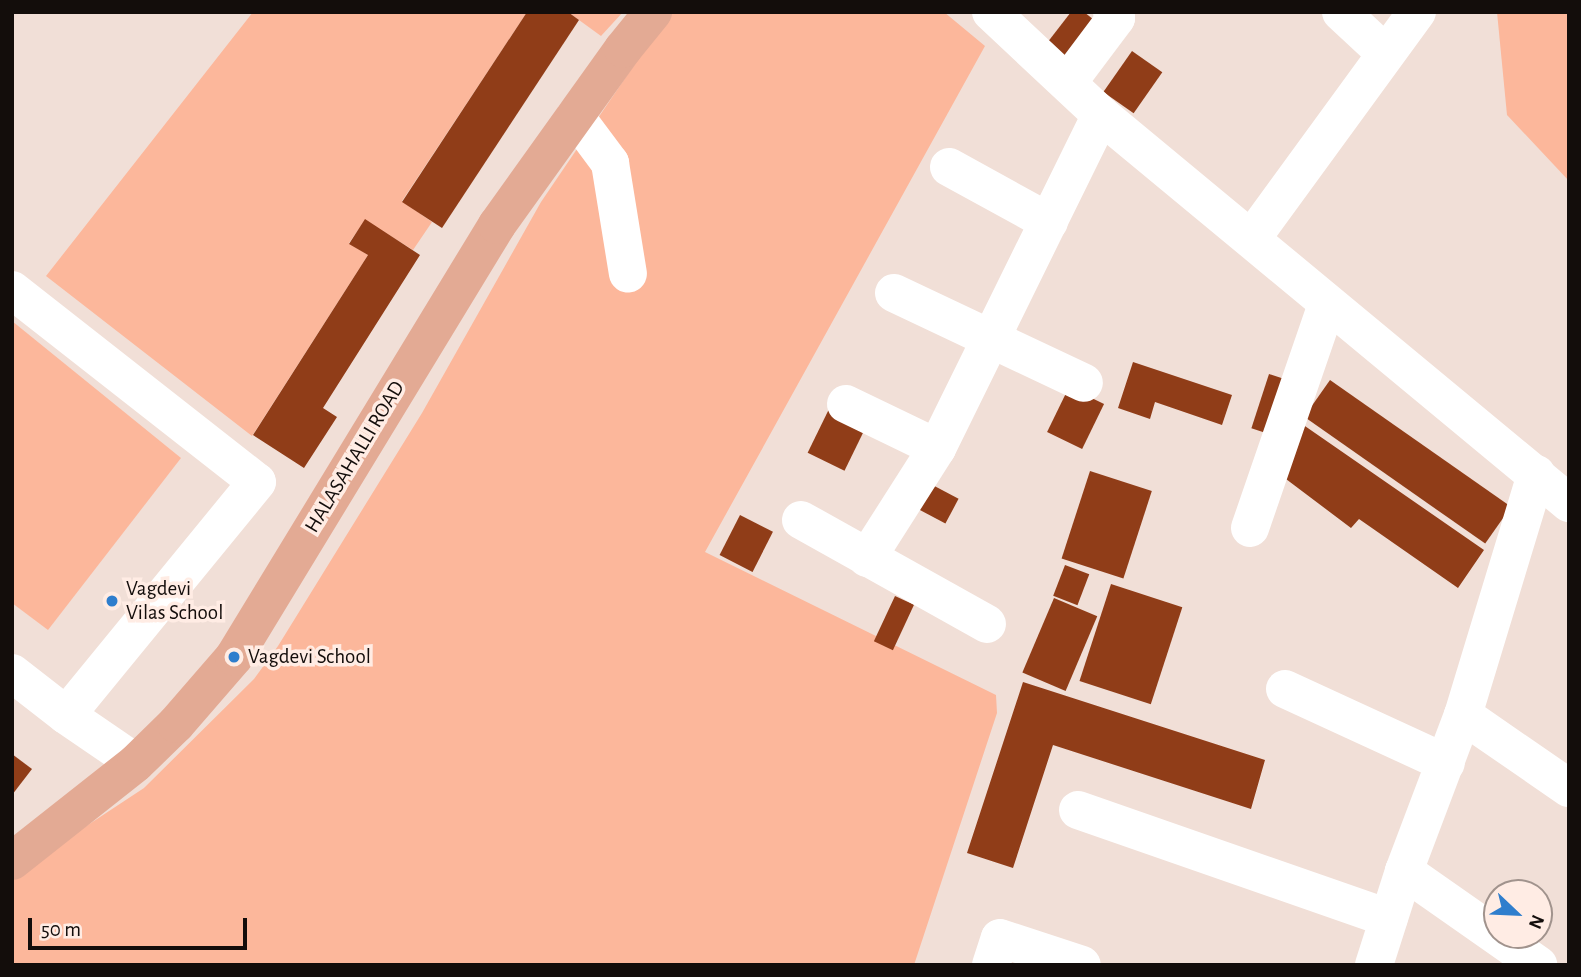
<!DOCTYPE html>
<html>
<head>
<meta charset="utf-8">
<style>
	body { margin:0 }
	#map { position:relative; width:1581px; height:977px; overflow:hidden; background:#f1dfd7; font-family:"Alegreya Sans",sans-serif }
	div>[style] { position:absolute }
	.green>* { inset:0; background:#fcb79b }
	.building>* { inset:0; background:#903d18; transform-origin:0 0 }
	.minor>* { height:38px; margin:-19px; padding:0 19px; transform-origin:19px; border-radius:19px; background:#fff }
	.major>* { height:38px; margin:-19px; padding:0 19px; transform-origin:19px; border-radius:19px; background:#e3aa94 }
	.dots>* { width:19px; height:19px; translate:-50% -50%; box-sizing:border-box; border:4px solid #ffece4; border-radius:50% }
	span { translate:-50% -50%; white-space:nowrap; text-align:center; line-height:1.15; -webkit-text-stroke:7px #ffece4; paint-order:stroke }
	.street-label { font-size:21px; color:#130d0b }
	.poi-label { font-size:21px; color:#130d0b }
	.left { translate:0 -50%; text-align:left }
	.frame { position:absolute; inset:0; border:14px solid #130d0b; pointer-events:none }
	.north { position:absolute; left:1483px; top:879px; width:70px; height:70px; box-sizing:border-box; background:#ffece4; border:2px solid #a1938d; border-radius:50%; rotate:113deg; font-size:19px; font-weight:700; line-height:28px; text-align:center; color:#130d0b }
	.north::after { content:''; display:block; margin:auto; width:24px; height:32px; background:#2f7ecd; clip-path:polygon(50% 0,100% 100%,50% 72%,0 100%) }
	.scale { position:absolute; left:28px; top:918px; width:219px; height:32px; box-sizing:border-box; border:4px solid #130d0b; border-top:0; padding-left:9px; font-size:21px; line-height:24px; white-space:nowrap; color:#130d0b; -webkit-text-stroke:5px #ffece4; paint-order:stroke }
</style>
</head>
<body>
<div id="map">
	<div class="green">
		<div style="clip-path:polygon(253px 12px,527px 12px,402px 201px,432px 222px,413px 250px,365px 220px,349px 243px,368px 255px,252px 436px,46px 276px)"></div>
		<div style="clip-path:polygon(568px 12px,623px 12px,601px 36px)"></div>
		<div style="clip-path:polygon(670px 12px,944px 12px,985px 46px,705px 552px,996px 695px,997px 713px,914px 965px,12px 965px,12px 875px,144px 788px,254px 679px,278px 646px,422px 413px,541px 202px)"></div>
		<div style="clip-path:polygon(1497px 12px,1569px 12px,1569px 181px,1507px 115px)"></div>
		<div style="clip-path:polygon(12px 321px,181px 458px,48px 630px,12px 603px)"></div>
	</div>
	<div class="building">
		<div style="clip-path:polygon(527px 12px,568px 12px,579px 20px,442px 228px,402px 202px)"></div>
		<div style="clip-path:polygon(1071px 12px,1084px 12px,1103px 27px,1074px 64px,1047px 43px)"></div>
		<div style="left:1132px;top:51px;width:37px;height:50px;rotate:35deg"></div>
		<div style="clip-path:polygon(365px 219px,420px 255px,323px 408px,337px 417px,304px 468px,253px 435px,368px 255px,349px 244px)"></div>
		<div style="clip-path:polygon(1133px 362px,1232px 395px,1222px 425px,1155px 402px,1150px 419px,1118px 408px)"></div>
		<div style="left:1269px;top:374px;width:29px;height:57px;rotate:18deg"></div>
		<div style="left:1330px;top:380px;width:221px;height:45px;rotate:35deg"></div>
		<div style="left:1069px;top:387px;width:39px;height:50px;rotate:26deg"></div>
		<div style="left:830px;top:407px;width:41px;height:51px;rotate:26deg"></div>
		<div style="clip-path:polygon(1302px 424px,1484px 550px,1458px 588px,1359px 519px,1351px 528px,1282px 476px)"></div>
		<div style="left:1090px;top:471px;width:65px;height:92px;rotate:18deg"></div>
		<div style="left:925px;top:481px;width:38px;height:28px;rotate:28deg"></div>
		<div style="left:740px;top:515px;width:37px;height:45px;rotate:27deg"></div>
		<div style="left:1065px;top:565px;width:26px;height:33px;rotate:21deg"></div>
		<div style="left:1111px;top:584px;width:75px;height:102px;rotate:18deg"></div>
		<div style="left:895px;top:596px;width:21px;height:50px;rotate:25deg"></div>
		<div style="left:1054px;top:598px;width:47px;height:81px;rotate:23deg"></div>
		<div style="clip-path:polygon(1023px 682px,1265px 760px,1251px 809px,1053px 745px,1013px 868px,967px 853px)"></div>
		<div style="clip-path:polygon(12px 754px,32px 769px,12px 795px)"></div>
	</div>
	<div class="minor">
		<div style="left:991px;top:12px;width:151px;rotate:43.1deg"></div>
		<div style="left:1101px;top:115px;width:608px;rotate:39.66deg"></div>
		<div style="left:1341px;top:12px;width:60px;rotate:43deg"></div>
		<div style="left:1068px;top:82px;width:80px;rotate:-53.1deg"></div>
		<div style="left:1116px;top:18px;width:7px;rotate:-124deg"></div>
		<div style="left:575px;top:116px;width:59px;rotate:53.3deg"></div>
		<div style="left:610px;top:163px;width:112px;rotate:80.8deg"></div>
		<div style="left:949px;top:167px;width:114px;rotate:28.8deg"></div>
		<div style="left:1252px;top:238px;width:280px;rotate:-53.9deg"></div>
		<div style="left:12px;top:290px;width:311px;rotate:38.1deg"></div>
		<div style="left:257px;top:482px;width:301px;rotate:129.3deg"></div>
		<div style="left:894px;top:293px;width:210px;rotate:25.3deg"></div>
		<div style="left:846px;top:404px;width:101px;rotate:25.8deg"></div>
		<div style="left:801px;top:520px;width:213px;rotate:29.2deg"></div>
		<div style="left:1250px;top:528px;width:237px;rotate:-71deg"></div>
		<div style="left:867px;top:558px;width:130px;rotate:-57.5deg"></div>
		<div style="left:937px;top:448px;width:371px;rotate:-63.8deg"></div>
		<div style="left:12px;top:673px;width:68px;rotate:37.9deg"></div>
		<div style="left:66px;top:715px;width:85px;rotate:34.4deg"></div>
		<div style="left:1285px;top:689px;width:177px;rotate:24.7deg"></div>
		<div style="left:1463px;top:715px;width:129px;rotate:34.6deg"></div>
		<div style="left:1078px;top:810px;width:329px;rotate:19.2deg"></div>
		<div style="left:1404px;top:871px;width:164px;rotate:35deg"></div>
		<div style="left:991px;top:965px;width:28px;rotate:-72deg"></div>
		<div style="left:1000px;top:938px;width:86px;rotate:18.2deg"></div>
		<div style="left:1374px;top:965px;width:99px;rotate:-72.3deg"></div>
		<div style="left:1404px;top:871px;width:167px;rotate:-69.3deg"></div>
		<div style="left:1463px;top:715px;width:252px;rotate:-73.1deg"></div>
	</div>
	<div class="major">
		<div style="left:12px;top:861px;width:158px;rotate:-38.3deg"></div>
		<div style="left:136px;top:763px;width:56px;rotate:-44.3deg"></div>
		<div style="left:176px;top:724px;width:89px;rotate:-49.1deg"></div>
		<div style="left:234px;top:657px;width:506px;rotate:-58.67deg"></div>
		<div style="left:497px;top:225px;width:216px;rotate:-54.4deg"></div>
		<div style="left:623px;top:49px;width:48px;rotate:-51deg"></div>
	</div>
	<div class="dots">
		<div style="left:112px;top:601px;background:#2f7ecd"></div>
		<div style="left:234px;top:657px;background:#2f7ecd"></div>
	</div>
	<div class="street-label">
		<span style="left:355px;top:457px;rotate:-59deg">HALASAHALLI ROAD</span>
	</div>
	<div class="poi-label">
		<span class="left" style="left:126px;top:601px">Vagdevi<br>Vilas School</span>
		<span class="left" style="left:248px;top:657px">Vagdevi School</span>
	</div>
	<div class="frame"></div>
	<div class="north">N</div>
	<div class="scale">50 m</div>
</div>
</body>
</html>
